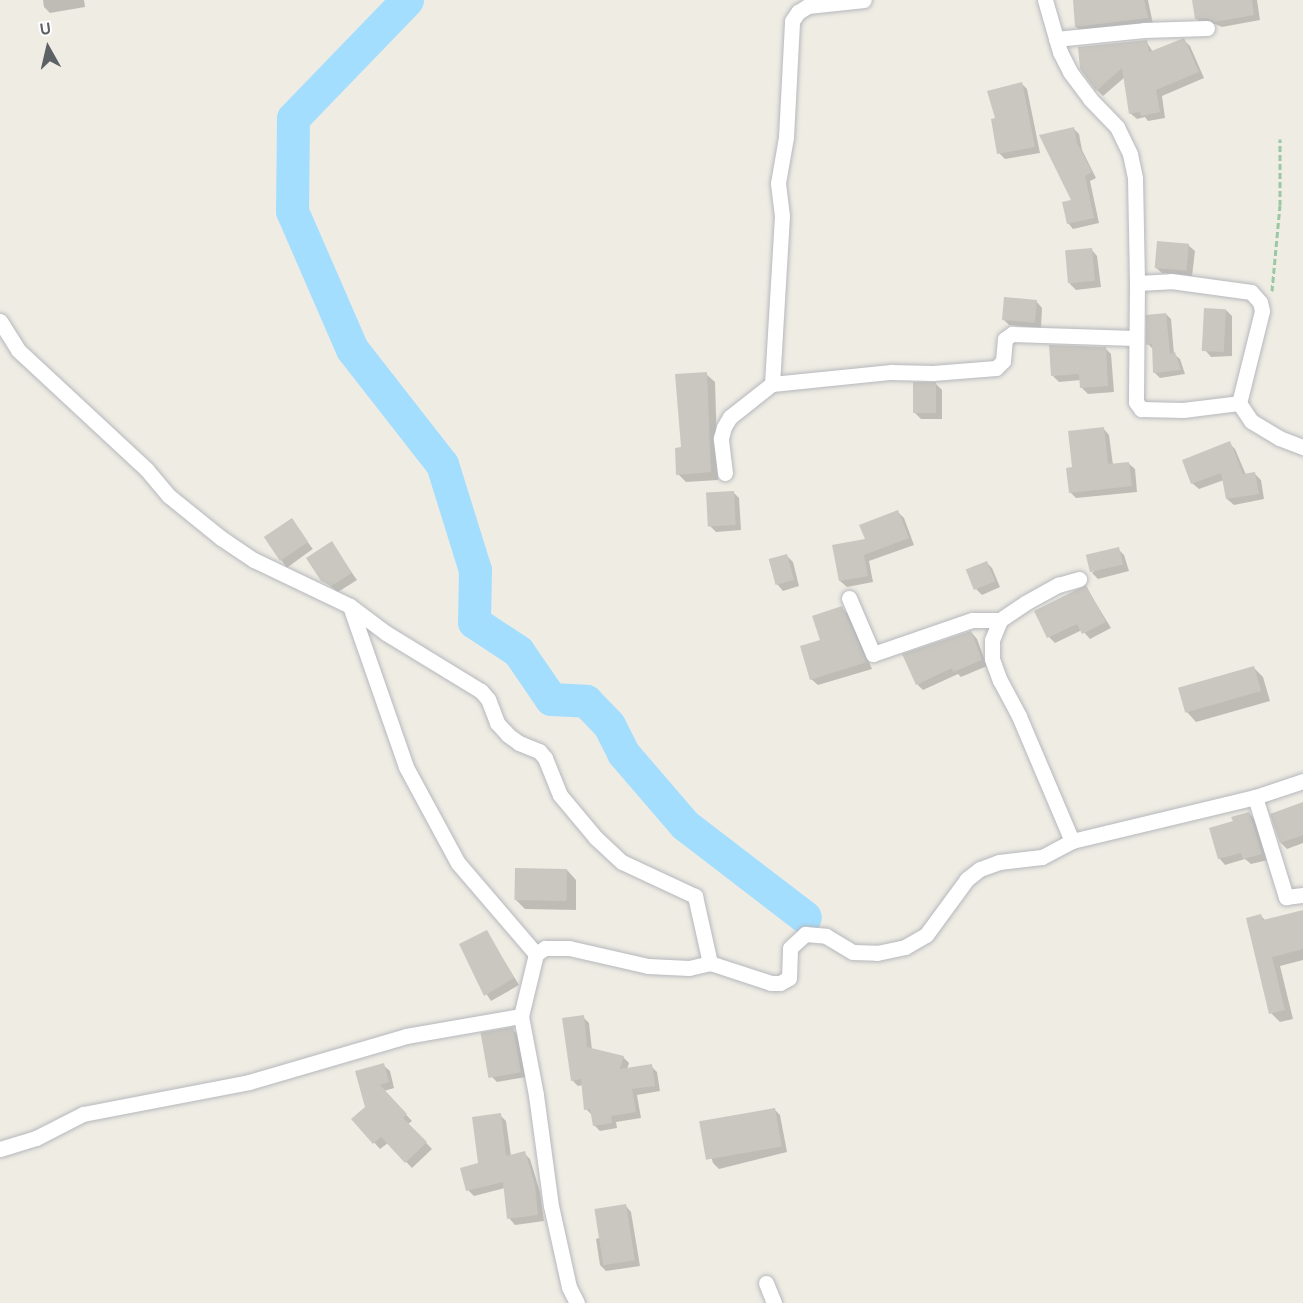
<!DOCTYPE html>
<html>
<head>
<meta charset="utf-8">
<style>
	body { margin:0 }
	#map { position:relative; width:1303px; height:1303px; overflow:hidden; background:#efece4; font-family:Overpass,sans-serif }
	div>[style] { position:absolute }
	.shadow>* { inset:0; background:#0003; transform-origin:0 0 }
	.river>* { height:33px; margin:-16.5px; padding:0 16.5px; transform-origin:16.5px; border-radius:16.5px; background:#a4deff }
	.building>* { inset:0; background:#cac7c1; transform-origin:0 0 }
	.path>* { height:3px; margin-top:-1.5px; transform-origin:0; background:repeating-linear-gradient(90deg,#99c8a3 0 6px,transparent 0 9px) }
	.roads { filter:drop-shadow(0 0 2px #b5b8bc) drop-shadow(0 0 2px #b5b8bc) }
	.street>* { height:15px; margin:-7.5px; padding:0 7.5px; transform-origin:7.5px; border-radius:7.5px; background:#fff }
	span { translate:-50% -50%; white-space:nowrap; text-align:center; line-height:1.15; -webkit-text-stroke:6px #fff; paint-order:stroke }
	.north { position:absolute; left:18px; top:18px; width:60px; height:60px; -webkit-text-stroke:4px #fff; paint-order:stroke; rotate:352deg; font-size:16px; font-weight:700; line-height:24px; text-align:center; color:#5c6165 }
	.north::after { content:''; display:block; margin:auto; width:21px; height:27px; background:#5c6165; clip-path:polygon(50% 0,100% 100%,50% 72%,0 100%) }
</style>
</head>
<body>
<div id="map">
	<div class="shadow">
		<div style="clip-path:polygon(43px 0,84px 0,85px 7px,50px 13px,44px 7px)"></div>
		<div style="clip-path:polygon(1074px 0,1148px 0,1153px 24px,1082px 32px,1076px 27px)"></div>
		<div style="clip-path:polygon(1193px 0,1257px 0,1260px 20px,1222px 27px,1215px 24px,1202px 24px,1196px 18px)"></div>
		<div style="clip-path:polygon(1184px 40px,1190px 46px,1204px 78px,1162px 96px,1165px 118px,1148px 121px,1145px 117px,1137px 119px,1130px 113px,1125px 77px,1103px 96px,1097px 90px,1146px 41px,1153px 52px)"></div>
		<div style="clip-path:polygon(1021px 83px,1027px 89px,1040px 153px,1005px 159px,999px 153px)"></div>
		<div style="clip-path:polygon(1073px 128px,1079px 134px,1082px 150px,1096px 178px,1090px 181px,1099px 223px,1073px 229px,1068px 223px,1073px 201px)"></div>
		<div style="clip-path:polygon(1188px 245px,1195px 251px,1192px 276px,1162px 273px,1155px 267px)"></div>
		<div style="clip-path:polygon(1091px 249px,1097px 256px,1101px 287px,1076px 290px,1070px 284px)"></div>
		<div style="clip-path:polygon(1036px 301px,1042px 308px,1041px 328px,1009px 325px,1003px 319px)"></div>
		<div style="clip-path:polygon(1226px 310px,1232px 316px,1232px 356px,1211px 357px,1205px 350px)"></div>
		<div style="clip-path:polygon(1166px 314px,1171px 319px,1174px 354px,1180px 359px,1185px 374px,1160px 378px,1155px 373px,1153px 349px,1148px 344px)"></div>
		<div style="clip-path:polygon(1105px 348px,1111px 354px,1114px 392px,1088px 394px,1081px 387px,1081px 380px,1059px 382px,1053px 376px)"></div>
		<div style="clip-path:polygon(706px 374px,715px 382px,718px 480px,686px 482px,678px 474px,682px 449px)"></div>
		<div style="clip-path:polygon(936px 384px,942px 390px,942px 419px,921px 419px,915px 413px)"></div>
		<div style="clip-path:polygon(1103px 428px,1109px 435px,1113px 465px,1128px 463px,1135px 469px,1137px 492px,1076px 498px,1070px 492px,1074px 469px)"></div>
		<div style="clip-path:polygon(1229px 443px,1235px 449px,1246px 475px,1255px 474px,1261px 480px,1264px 499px,1234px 505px,1227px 499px,1224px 480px,1199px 489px,1192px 483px)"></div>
		<div style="clip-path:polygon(733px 492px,739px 498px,741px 530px,716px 532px,710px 526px)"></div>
		<div style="clip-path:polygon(898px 512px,904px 518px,914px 545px,869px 561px,873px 582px,847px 587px,840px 581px,867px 540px)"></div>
		<div style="left:291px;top:519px;width:37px;height:32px;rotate:54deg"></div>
		<div style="clip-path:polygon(331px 543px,357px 580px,338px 592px,322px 580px)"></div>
		<div style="clip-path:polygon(1118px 549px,1124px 555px,1129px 571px,1098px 579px,1092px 573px)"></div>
		<div style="clip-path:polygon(787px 556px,793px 562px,799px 586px,783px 591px,777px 584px)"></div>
		<div style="clip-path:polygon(986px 562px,992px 568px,1000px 587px,982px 595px,976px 589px)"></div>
		<div style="clip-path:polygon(1086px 587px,1111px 628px,1090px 639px,1082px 630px,1055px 643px,1049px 637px)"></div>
		<div style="clip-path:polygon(841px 608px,848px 614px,872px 669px,818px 685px,811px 679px,822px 640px)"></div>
		<div style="clip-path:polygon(971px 632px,977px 639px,987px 666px,961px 677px,958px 674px,923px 690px,917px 684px)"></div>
		<div style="clip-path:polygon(1253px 667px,1263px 677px,1270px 701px,1196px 722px,1187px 712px)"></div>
		<div style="clip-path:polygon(1303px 804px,1303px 843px,1287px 849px,1281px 843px)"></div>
		<div style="clip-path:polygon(1249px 813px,1255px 820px,1268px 860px,1251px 864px,1245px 859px,1225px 865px,1219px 858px,1235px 823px)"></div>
		<div style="clip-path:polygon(567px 870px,576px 880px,576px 910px,525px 909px,516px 900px)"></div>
		<div style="clip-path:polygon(1303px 911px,1303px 960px,1280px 966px,1293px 1019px,1280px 1022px,1271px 1013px,1261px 916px,1266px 921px)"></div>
		<div style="clip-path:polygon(486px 931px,519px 985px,491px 1001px,474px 975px)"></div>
		<div style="clip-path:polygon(583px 1017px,589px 1023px,592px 1050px,623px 1057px,629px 1063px,627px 1070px,651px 1066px,657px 1072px,660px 1091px,637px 1095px,641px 1118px,616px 1122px,617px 1128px,600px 1131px,594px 1125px,592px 1115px,586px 1109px,583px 1085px,578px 1086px,572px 1080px)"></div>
		<div style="clip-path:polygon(512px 1029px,518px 1035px,526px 1077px,497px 1082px,491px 1076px)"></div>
		<div style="clip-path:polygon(383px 1065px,390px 1071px,394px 1088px,384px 1091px,412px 1121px,408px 1124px,432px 1149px,412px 1168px,388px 1143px,380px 1149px,353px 1119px,367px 1107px)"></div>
		<div style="clip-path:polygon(774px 1109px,780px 1115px,787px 1152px,719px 1169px,713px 1163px,702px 1126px)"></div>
		<div style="clip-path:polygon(500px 1115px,506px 1121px,511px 1156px,524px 1153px,530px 1159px,540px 1192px,544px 1221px,515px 1225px,509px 1218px,505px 1188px,474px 1196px,468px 1190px)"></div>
		<div style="clip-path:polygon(625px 1205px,631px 1212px,640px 1266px,606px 1271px,600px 1265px,596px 1239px,599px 1238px)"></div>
	</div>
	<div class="river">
		<div style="left:407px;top:0;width:164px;rotate:134deg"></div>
		<div style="left:293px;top:118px;width:93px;rotate:90.6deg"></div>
		<div style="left:292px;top:211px;width:150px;rotate:66.5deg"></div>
		<div style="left:352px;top:349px;width:146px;rotate:52deg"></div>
		<div style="left:442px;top:464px;width:111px;rotate:72.7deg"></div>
		<div style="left:475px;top:570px;width:52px;rotate:91.1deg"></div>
		<div style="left:474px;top:622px;width:53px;rotate:33.4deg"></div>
		<div style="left:518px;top:651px;width:58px;rotate:55.5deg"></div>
		<div style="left:551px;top:699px;width:35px;rotate:3deg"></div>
		<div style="left:586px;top:701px;width:33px;rotate:46deg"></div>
		<div style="left:609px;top:725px;width:31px;rotate:63deg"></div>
		<div style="left:623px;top:753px;width:95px;rotate:49.3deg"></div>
		<div style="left:685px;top:825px;width:151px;rotate:37.5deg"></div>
	</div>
	<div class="building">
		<div style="clip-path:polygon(1073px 0,1144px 0,1148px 18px,1075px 27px)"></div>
		<div style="clip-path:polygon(1192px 0,1252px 0,1254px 15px,1214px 22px,1207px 18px,1195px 19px)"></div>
		<div style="clip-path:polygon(1184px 38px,1199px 72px,1156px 90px,1160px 112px,1141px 116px,1140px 112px,1129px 114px,1122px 68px,1096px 91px,1080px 69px,1078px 47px,1147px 40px,1149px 52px)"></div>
		<div style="clip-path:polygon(1022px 82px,1035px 147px,997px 154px,991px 119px,995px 118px,987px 91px)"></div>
		<div style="clip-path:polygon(1074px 127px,1077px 143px,1092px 172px,1085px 176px,1094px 218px,1067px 224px,1062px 202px,1071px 200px,1039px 135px)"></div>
		<div style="left:1157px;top:241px;width:32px;height:27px;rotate:5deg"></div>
		<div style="left:1092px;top:248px;width:33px;height:27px;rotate:85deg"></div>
		<div style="left:1004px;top:297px;width:33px;height:23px;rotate:5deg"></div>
		<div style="left:1204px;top:308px;width:22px;height:43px;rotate:3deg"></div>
		<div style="clip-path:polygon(1166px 313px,1170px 354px,1175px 352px,1181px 370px,1153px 373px,1152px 344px,1146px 345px,1146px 315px)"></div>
		<div style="clip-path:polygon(1049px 345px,1106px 347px,1108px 386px,1080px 388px,1079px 374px,1051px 376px)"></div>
		<div style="clip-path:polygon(707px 372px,711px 472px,676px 475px,675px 448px,681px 447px,675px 374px)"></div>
		<div style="left:913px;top:382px;width:23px;height:31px"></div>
		<div style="clip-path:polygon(1104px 427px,1108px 464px,1129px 462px,1132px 486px,1069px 493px,1066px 468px,1072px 467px,1068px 431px)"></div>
		<div style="clip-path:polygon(1230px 441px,1243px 474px,1255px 472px,1259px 494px,1226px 499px,1221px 473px,1191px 484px,1182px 460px)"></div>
		<div style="left:734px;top:491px;width:34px;height:28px;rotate:87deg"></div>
		<div style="clip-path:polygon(898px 510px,909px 538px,864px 555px,868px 576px,839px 581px,832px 545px,865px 539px,859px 525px)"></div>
		<div style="left:292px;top:518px;width:29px;height:34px;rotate:56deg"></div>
		<div style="clip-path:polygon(332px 541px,352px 573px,331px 586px,321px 581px,306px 558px)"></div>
		<div style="left:1119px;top:547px;width:18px;height:34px;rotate:77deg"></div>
		<div style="left:787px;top:554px;width:27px;height:19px;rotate:75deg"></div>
		<div style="left:987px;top:561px;width:22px;height:23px;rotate:68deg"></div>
		<div style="clip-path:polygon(1086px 585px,1106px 622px,1082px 634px,1077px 624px,1047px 638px,1034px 611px)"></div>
		<div style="clip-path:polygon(842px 606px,867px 662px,810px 680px,800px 646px,820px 640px,812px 616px)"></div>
		<div style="clip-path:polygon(971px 631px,982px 660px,953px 672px,952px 668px,916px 685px,902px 654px)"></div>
		<div style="left:1254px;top:666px;width:26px;height:79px;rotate:74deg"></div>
		<div style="clip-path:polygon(1303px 802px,1303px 835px,1280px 843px,1270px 814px)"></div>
		<div style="clip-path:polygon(1249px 812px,1262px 854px,1243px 859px,1241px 853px,1218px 859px,1209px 828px,1233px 821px,1231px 817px)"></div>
		<div style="left:515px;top:868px;width:52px;height:32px;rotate:1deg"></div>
		<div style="clip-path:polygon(1303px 910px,1303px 949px,1272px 957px,1285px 1010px,1269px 1014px,1246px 918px,1261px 914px,1263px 920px)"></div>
		<div style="clip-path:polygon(487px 930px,514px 978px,484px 996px,459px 944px)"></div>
		<div style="clip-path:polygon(584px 1015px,587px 1047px,624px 1056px,620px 1069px,652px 1064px,655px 1086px,632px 1089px,636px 1112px,611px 1116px,612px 1123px,593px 1126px,590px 1109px,584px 1110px,581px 1079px,571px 1081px,562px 1018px)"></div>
		<div style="left:513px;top:1027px;width:46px;height:33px;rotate:80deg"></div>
		<div style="clip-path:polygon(384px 1063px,389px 1082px,380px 1085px,407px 1114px,403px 1118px,427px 1142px,405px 1163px,381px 1137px,373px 1144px,351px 1119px,365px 1107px,355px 1071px)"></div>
		<div style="left:775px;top:1108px;width:39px;height:77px;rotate:80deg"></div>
		<div style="clip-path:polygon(501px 1113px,506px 1156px,525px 1151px,535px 1185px,538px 1215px,507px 1219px,503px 1182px,466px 1191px,460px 1168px,478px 1163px,472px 1117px)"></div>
		<div style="left:626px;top:1204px;width:57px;height:32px;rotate:81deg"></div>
	</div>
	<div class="path">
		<div style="left:1272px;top:291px;width:86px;rotate:-84.7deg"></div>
		<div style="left:1280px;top:205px;width:66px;rotate:-90deg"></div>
	</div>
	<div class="roads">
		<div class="street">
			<div style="left:1045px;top:0;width:54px;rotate:73.9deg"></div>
			<div style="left:1060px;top:52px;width:22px;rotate:63deg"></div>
			<div style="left:1070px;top:72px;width:34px;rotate:53deg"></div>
			<div style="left:1090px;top:99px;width:39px;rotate:46deg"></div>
			<div style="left:1117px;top:127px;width:30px;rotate:64deg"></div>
			<div style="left:1130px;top:154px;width:25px;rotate:78deg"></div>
			<div style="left:1135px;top:178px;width:105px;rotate:88.9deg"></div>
			<div style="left:1137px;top:283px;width:34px;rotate:-3deg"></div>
			<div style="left:1171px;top:281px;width:81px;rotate:7.8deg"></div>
			<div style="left:1251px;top:292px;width:13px;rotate:48deg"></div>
			<div style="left:1260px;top:302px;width:9px;rotate:77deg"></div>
			<div style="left:1262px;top:311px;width:95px;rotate:104deg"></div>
			<div style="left:1239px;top:403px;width:22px;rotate:56deg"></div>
			<div style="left:1251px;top:421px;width:33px;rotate:31deg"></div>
			<div style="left:1279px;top:438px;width:26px;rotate:21deg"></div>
			<div style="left:1056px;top:39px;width:88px;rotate:-5.8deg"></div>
			<div style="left:1144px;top:30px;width:63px;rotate:-1.8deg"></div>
			<div style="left:1137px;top:283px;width:119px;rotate:90.5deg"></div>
			<div style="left:1136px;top:402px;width:9px;rotate:54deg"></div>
			<div style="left:1141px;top:409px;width:42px;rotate:1.4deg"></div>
			<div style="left:1183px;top:410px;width:56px;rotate:-7.1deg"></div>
			<div style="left:0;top:321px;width:34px;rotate:58deg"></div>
			<div style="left:18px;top:350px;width:176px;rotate:42.9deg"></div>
			<div style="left:147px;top:470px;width:34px;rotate:50deg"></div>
			<div style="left:169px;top:496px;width:67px;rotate:38.9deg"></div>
			<div style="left:221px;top:538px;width:40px;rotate:34deg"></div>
			<div style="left:254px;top:560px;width:106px;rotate:25.6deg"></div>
			<div style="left:350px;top:606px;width:45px;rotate:36.9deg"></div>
			<div style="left:386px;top:633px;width:111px;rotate:31.4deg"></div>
			<div style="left:481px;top:691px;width:11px;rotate:49deg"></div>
			<div style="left:488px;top:699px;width:26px;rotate:69deg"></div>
			<div style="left:497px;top:723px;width:16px;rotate:47deg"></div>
			<div style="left:508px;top:735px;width:14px;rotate:36deg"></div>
			<div style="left:519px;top:743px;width:22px;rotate:22deg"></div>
			<div style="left:539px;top:751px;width:9px;rotate:49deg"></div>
			<div style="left:545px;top:758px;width:40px;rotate:68deg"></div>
			<div style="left:560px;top:795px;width:56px;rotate:50.1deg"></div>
			<div style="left:596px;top:838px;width:35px;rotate:43deg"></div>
			<div style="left:622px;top:862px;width:81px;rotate:25deg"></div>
			<div style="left:695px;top:896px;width:69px;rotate:77.4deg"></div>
			<div style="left:772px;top:384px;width:168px;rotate:-86.6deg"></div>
			<div style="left:782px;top:216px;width:33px;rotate:-97deg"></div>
			<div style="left:778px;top:183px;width:47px;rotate:-80.1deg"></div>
			<div style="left:786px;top:137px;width:116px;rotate:-87deg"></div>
			<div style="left:792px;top:21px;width:11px;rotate:-56deg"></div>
			<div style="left:798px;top:12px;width:12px;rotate:-31deg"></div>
			<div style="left:808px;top:6px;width:56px;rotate:-6.1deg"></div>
			<div style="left:725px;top:473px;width:35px;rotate:-97deg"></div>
			<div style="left:721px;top:438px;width:11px;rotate:-75deg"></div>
			<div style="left:724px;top:427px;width:12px;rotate:-59deg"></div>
			<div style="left:730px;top:417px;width:53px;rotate:-38.2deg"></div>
			<div style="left:772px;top:384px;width:120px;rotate:-5.8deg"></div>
			<div style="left:891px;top:372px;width:42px;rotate:1.4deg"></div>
			<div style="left:933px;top:373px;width:63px;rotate:-4.5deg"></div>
			<div style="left:996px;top:368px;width:10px;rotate:-45deg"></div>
			<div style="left:1003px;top:361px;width:22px;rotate:-85deg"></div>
			<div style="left:1005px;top:339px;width:9px;rotate:-36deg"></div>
			<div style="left:1012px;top:334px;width:123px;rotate:1.9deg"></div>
			<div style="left:849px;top:598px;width:61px;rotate:66.8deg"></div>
			<div style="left:873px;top:654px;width:105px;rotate:-19deg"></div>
			<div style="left:972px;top:620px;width:28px"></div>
			<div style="left:350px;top:606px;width:170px;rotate:70.8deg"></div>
			<div style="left:406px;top:767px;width:109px;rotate:61.6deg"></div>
			<div style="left:458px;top:863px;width:120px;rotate:49.4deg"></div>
			<div style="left:1255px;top:797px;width:105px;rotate:72.8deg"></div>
			<div style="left:1286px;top:897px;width:17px;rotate:-7deg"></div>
			<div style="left:1072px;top:841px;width:188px;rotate:-13.5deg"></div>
			<div style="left:1255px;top:797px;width:51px;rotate:-18.4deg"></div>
			<div style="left:0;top:1149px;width:38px;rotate:-17deg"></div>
			<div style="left:36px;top:1138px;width:53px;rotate:-27.1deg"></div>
			<div style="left:83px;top:1114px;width:169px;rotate:-10.9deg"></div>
			<div style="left:249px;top:1082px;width:164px;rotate:-16.3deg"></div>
			<div style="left:406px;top:1036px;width:117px;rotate:-9.9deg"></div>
			<div style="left:766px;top:1283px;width:22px;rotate:68deg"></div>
			<div style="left:577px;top:1303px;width:18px;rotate:-117deg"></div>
			<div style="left:569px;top:1287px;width:83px;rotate:-102.5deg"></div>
			<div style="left:551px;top:1206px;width:112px;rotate:-97.7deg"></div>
			<div style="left:536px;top:1095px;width:80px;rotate:-100.8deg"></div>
			<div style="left:521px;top:1016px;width:64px;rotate:-76.4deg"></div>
			<div style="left:536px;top:954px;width:11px;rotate:-34deg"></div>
			<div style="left:545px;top:948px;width:24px"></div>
			<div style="left:569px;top:948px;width:81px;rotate:12.8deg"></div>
			<div style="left:648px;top:966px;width:41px;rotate:2.8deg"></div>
			<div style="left:689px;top:968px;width:22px;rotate:-13deg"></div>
			<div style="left:710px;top:963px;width:64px;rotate:18.2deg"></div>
			<div style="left:771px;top:983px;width:9px"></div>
			<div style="left:780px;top:983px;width:10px;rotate:-29deg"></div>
			<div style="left:789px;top:978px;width:30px;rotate:-88deg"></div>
			<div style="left:790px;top:948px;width:21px;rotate:-43deg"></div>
			<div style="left:805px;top:934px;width:21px;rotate:5deg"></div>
			<div style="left:826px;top:936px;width:31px;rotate:31deg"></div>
			<div style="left:853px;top:952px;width:24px;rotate:2deg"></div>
			<div style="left:877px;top:953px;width:29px;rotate:-12deg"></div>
			<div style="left:905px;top:947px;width:24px;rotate:-30deg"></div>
			<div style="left:926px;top:935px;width:69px;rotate:-53.8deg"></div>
			<div style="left:967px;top:879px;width:16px;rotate:-38deg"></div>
			<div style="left:980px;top:869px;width:20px;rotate:-20deg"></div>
			<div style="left:999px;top:862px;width:43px;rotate:-6.6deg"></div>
			<div style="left:1042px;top:857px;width:34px;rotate:-28deg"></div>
			<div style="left:1072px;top:841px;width:136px;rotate:-113deg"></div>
			<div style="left:1019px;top:716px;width:40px;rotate:-118deg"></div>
			<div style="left:1000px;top:681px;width:23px;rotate:-110deg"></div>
			<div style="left:992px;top:659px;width:19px;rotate:-90deg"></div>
			<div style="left:992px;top:640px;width:22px;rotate:-68deg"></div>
			<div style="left:1000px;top:620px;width:30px;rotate:-34deg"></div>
			<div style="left:1025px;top:603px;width:38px;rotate:-29deg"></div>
			<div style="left:1058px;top:585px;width:22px;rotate:-16deg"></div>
		</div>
	</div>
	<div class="north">U</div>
</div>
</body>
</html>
